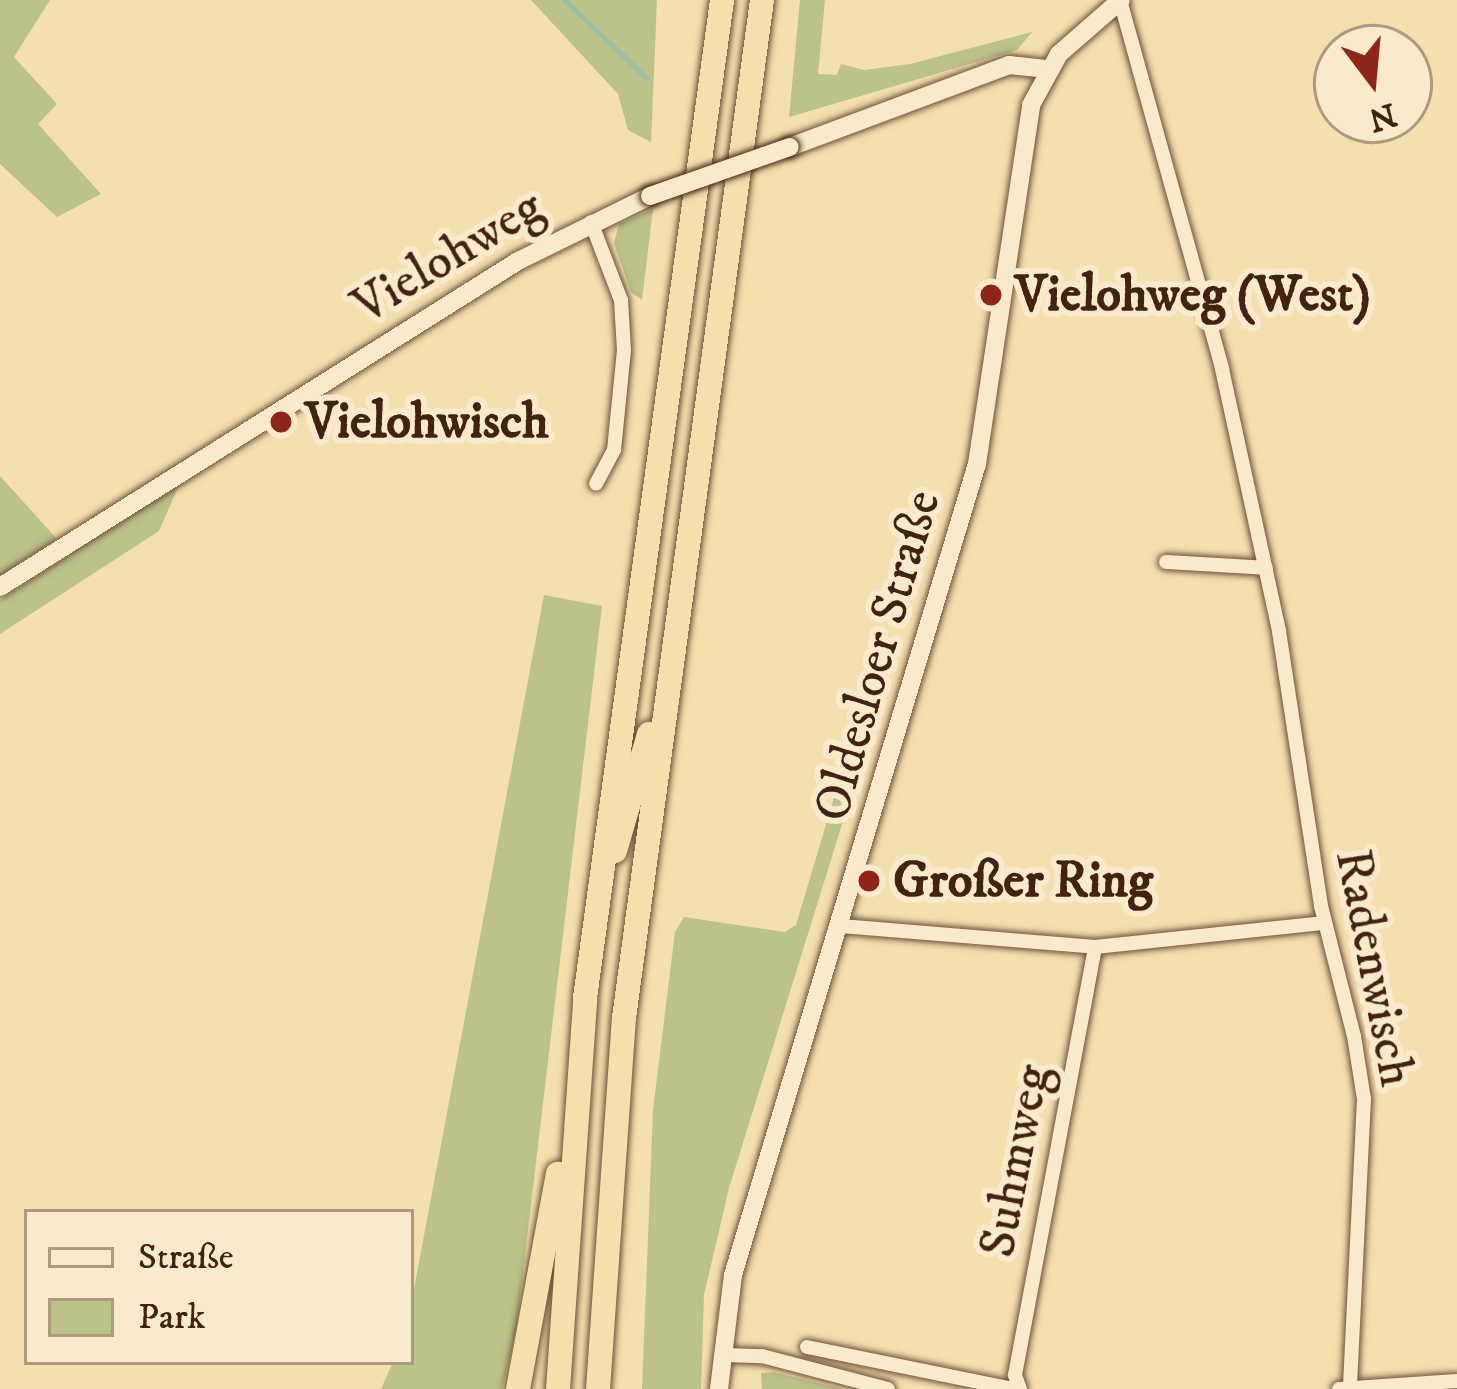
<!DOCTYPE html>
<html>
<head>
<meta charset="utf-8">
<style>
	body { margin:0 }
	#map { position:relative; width:1457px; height:1389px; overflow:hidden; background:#f4dfae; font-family:"IM FELL DW Pica",serif }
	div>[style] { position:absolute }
	.green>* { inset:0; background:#bbc28a }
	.stream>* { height:4.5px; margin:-2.25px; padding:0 2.25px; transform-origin:2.25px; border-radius:2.25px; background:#9dbda6 }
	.roads { filter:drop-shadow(0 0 3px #6e5138) drop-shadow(0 0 3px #6e5138) }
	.street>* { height:14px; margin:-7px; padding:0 7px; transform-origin:7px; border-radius:7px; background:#f8eaca }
	.secondary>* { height:18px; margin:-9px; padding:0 9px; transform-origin:9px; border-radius:9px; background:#f8eaca }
	.highway>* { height:24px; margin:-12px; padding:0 12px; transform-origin:12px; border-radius:12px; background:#f4dfae }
	.bridges { filter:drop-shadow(0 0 3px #422210) drop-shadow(0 0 3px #422210) }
	.secondary-bridge>* { height:18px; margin:-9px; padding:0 9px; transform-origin:9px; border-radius:9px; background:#f8eaca }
	.dots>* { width:33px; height:33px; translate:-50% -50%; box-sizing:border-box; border:6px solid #f8eaca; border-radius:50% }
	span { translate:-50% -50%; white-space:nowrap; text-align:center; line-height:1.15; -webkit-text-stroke:12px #f8eaca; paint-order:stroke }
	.street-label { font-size:51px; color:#422210 }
	.poi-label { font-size:51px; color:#422210; font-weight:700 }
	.left { translate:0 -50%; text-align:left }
	.legend { position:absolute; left:24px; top:1209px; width:390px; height:156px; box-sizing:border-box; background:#f8eaca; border:3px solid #af9a80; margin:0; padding:15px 21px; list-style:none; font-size:36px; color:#422210 }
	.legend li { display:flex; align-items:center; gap:24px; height:60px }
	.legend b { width:60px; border:3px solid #af9a80 }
	.north { position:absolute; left:1313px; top:24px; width:120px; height:120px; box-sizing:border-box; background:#f8eaca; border:3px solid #af9a80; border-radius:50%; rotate:164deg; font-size:33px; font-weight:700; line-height:48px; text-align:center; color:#422210 }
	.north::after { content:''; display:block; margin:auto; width:42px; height:54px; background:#8f2418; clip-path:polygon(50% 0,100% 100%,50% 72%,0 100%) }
</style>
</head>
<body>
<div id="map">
	<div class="green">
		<div style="clip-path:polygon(0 0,50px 0,14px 57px,57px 104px,38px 124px,101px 194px,57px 217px,0 164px)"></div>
		<div style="clip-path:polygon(531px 0,657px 0,651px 142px,628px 130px,618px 94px)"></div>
		<div style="clip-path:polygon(800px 0,825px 0,818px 74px,837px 75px,841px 64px,864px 70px,910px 64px,1032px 32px,1017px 50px,789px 117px)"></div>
		<div style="clip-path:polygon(653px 209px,642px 300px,631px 292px,614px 243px,619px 224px)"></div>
		<div style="clip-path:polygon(0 476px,57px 539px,0 576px)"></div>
		<div style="clip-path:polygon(180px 483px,159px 531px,0 634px,0 600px)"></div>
		<div style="clip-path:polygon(544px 595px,602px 606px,516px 1331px,502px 1389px,381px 1389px,393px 1362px,411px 1362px,411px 1305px)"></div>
		<div style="clip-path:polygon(857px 776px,729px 1188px,704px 1295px,701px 1389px,642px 1389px,653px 1110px,675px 932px,684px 917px,785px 932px,796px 925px,839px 781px)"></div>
		<div style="clip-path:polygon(773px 1372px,843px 1389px,762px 1389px,761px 1373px)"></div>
	</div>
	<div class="stream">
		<div style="left:565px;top:0;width:113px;rotate:43.6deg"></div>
	</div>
	<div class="roads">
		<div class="street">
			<div style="left:1120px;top:0;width:383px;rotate:74.5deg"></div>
			<div style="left:1222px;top:369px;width:268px;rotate:77.7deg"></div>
			<div style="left:1279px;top:631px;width:278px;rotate:81.3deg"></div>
			<div style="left:1321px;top:906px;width:134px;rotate:75.8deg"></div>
			<div style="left:1354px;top:1036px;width:64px;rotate:81deg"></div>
			<div style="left:1364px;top:1099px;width:286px;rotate:92.8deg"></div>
			<div style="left:591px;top:222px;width:84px;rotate:69deg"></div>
			<div style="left:621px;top:300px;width:50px;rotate:86.6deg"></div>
			<div style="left:624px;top:350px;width:100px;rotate:95.7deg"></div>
			<div style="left:614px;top:450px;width:38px;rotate:118deg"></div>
			<div style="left:1166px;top:562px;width:100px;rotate:3.4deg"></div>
			<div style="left:841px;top:926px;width:255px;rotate:4.7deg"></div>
			<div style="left:1095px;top:947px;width:231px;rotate:-6deg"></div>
			<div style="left:807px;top:1347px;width:211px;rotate:11.5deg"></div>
			<div style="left:726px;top:1355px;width:36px;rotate:2deg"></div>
			<div style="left:762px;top:1356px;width:130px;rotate:14.7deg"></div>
			<div style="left:1020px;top:1389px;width:15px;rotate:-110deg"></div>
			<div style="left:1015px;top:1375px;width:435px;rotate:-79.4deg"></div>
			<div style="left:1339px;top:1389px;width:118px;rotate:-3.9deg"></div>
		</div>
		<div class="secondary">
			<div style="left:790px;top:147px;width:234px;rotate:-20.5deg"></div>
			<div style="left:1009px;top:65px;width:37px;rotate:6deg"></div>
			<div style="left:0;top:587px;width:612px;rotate:-32.18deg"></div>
			<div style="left:518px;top:261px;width:147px;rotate:-26.2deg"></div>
			<div style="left:719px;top:1389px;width:115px;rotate:-83deg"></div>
			<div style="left:733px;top:1275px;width:847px;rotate:-73.26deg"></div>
			<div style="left:977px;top:464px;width:363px;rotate:-81.4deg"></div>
			<div style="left:1031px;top:105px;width:58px;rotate:-61.2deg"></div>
			<div style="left:1059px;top:54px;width:82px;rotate:-41.1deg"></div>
		</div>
		<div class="highway">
			<div style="left:615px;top:851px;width:122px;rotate:-73.8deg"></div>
			<div style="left:518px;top:1389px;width:219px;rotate:-79.5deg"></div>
			<div style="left:558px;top:1389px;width:392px;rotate:-86deg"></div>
			<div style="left:585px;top:998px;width:1007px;rotate:-82.18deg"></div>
			<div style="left:598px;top:1389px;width:372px;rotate:-86deg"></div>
			<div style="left:624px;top:1018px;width:1027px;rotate:-82.28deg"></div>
		</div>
	</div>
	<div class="bridges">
		<div class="secondary-bridge">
			<div style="left:650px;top:196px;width:148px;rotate:-19.3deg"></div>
		</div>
	</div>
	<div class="dots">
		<div style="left:991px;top:295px;background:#8f2418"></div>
		<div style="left:281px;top:422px;background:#8f2418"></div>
		<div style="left:869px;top:881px;background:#8f2418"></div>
	</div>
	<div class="street-label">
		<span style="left:448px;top:257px;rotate:-31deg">Vielohweg</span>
		<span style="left:878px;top:656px;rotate:-74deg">Oldesloer Straße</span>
		<span style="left:1374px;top:968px;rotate:79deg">Radenwisch</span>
		<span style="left:1016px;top:1161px;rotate:-79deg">Suhmweg</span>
	</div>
	<div class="poi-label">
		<span class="left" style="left:1015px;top:295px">Vielohweg (West)</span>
		<span class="left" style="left:305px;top:422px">Vielohwisch</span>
		<span class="left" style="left:893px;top:881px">Großer Ring</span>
	</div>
	<ul class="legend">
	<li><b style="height:15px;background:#f8eaca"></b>Straße</li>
	<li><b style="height:33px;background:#bbc28a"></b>Park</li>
	</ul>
	<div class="north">N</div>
</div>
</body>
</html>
